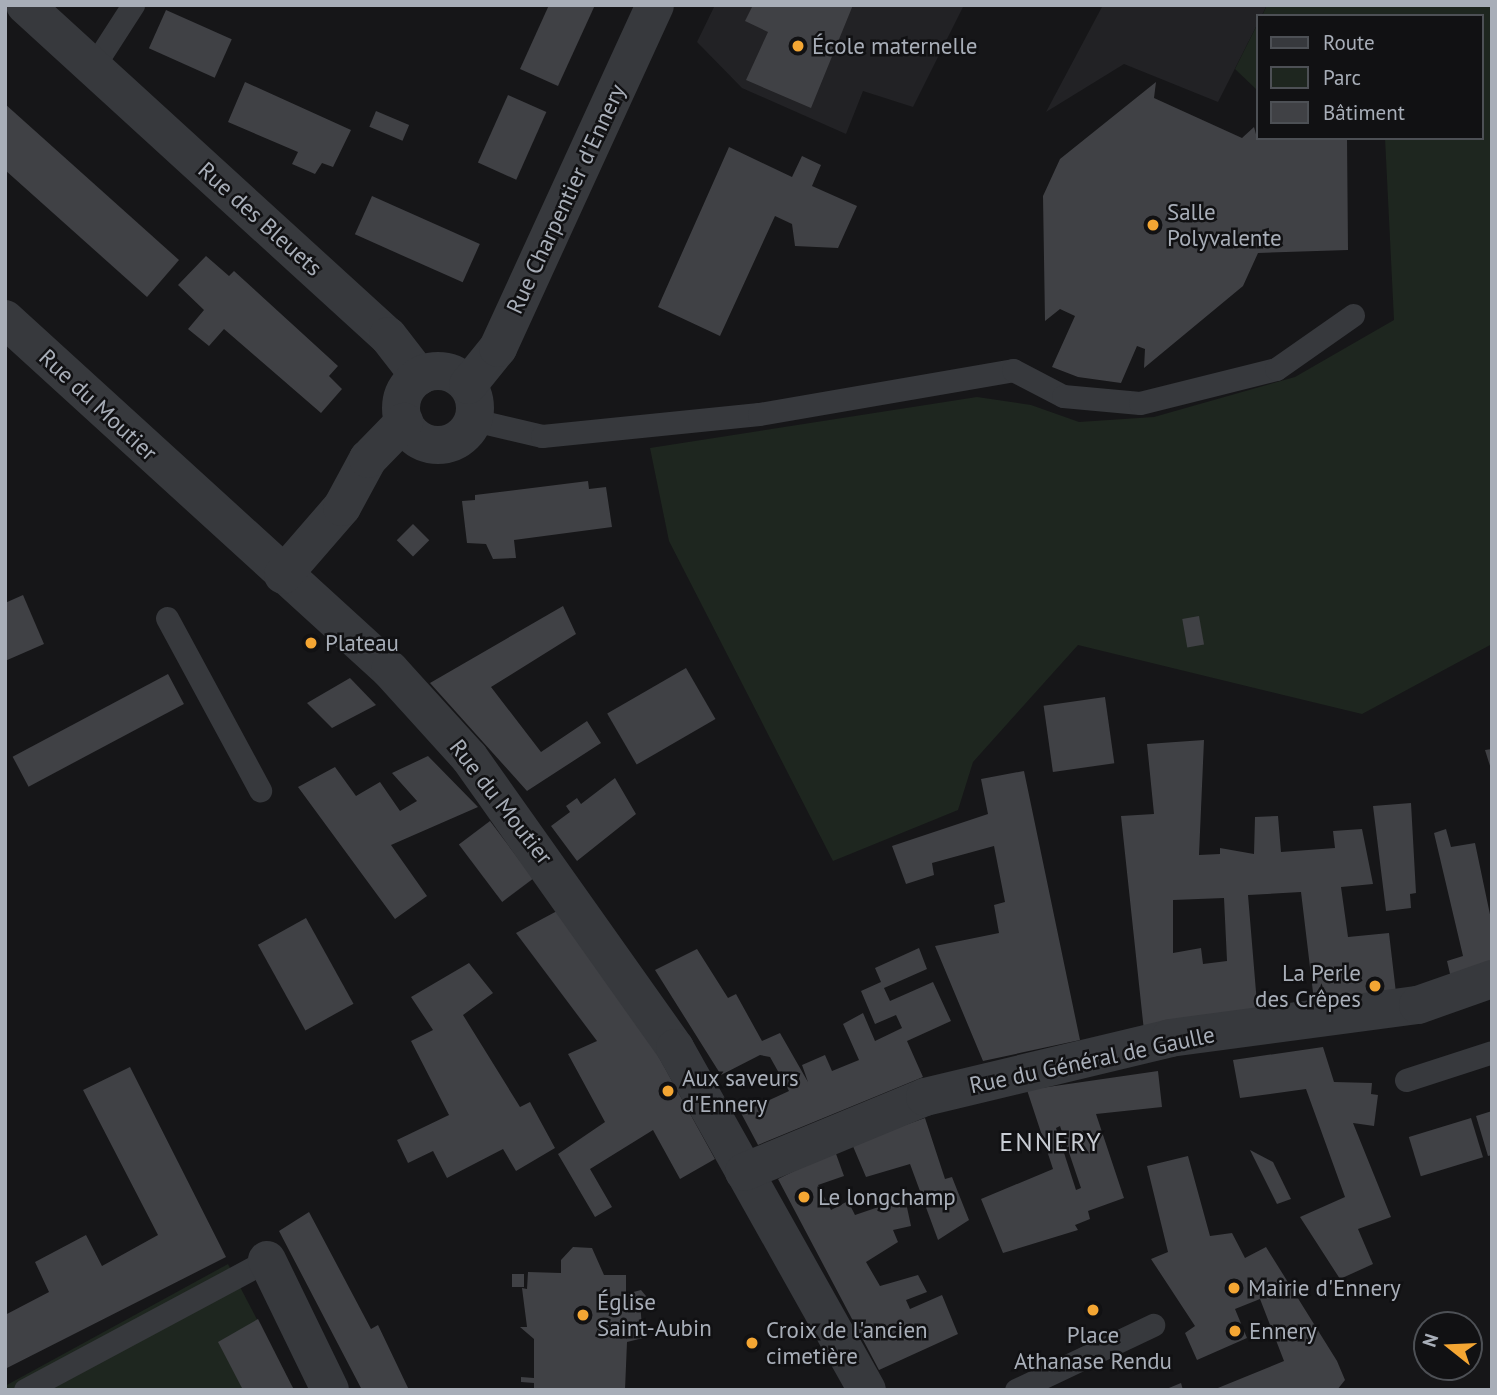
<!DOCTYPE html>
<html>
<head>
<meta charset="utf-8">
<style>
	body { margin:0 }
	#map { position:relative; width:1497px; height:1395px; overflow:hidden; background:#161618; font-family:"PT Sans",sans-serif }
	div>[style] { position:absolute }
	.built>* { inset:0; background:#222225 }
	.green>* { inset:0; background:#1e261f }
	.building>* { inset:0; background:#404145; transform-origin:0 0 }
	.lane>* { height:23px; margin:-11.5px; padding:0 11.5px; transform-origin:11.5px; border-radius:11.5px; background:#37393d }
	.street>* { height:38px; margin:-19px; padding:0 19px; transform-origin:19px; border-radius:19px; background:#37393d }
	.street>.ring { margin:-19px; padding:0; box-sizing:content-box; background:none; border:38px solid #37393d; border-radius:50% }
	.dots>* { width:19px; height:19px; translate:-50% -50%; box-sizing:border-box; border:4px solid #111113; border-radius:50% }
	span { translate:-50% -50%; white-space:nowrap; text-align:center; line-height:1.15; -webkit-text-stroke:5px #111113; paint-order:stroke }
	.poi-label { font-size:23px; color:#a8aeb8 }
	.left { translate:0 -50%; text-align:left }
	.right { translate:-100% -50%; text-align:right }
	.street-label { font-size:23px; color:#a8aeb8 }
	.quarter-label { font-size:26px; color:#c9cdd4; letter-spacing:2px }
	.frame { position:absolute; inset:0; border:7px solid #a8aeb8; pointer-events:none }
	.legend { position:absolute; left:1256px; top:14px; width:228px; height:126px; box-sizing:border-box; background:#111113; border:2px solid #4d5055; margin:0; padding:9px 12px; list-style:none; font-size:21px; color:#a8aeb8 }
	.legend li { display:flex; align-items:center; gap:14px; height:35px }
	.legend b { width:35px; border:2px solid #4d5055 }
	.north { position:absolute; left:1413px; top:1311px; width:70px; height:70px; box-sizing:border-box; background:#111113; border:2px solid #4d5055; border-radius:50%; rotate:288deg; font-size:19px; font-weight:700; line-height:28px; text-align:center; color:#a8aeb8 }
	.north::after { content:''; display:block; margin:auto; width:24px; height:32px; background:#f4a633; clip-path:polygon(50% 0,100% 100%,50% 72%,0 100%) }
</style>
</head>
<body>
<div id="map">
	<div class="built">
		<div style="clip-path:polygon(715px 5px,964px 5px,913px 107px,863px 91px,846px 134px,742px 88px,697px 42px)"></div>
		<div style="clip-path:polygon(1103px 5px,1267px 5px,1218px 102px,1124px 64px,1046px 112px)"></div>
	</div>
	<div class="green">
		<div style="clip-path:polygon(1267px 5px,1492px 5px,1492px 644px,1362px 714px,1078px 645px,973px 762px,958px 810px,833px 861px,669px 541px,650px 448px,977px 397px,1031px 405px,1079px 422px,1154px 417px,1295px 377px,1394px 320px,1385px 138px,1481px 138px,1481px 16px,1262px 16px)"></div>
		<div style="clip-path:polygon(1257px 25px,1257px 90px,1235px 69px)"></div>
		<div style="clip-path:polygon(228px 1264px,294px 1390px,5px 1390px,5px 1386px)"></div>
	</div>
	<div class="building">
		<div style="clip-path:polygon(549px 5px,595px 5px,558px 86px,520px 69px)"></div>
		<div style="clip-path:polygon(753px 5px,853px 5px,811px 108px,746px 80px,768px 32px,745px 21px)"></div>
		<div style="left:166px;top:10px;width:72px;height:42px;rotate:24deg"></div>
		<div style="clip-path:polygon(245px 82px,351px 130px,333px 167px,322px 163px,315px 174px,292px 164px,298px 152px,228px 122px)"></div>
		<div style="clip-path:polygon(1156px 82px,1154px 98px,1242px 138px,1254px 127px,1257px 138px,1347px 138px,1348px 250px,1258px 253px,1243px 286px,1144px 368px,1145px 349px,1137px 346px,1121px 383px,1078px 377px,1052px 367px,1075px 316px,1060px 309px,1045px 321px,1043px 196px,1060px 159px)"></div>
		<div style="left:508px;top:95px;width:42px;height:74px;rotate:24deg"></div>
		<div style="clip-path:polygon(5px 104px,179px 260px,147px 297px,5px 170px)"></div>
		<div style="left:376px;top:111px;width:36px;height:17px;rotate:23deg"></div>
		<div style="clip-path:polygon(729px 147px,792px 177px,802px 156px,821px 165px,812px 186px,857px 206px,838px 248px,795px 246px,792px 224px,775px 216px,720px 336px,658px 307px)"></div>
		<div style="left:372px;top:196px;width:118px;height:42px;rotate:24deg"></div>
		<div style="clip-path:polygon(206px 256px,229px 276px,234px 271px,338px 366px,329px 376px,342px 389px,321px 413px,224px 329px,209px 346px,188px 329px,204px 310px,178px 285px)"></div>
		<div style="clip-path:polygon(588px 481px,589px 489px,606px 487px,612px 527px,514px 540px,516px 558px,493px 559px,486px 544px,467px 543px,462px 501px,475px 500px,475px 495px)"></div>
		<div style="left:413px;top:524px;width:23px;height:23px;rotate:45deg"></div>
		<div style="clip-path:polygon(23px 595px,44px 644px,5px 661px,5px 603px)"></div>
		<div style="clip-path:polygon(563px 606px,576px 634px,491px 687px,541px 752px,587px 721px,601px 743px,527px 791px,430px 683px)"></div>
		<div style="left:1199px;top:616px;width:29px;height:17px;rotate:80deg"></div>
		<div style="left:686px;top:668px;width:59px;height:91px;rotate:60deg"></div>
		<div style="left:168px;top:674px;width:34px;height:176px;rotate:62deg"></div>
		<div style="clip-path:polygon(350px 678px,376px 705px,332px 728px,307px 703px)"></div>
		<div style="left:1105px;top:697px;width:67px;height:62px;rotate:82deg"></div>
		<div style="clip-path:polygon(evenodd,1204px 740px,1199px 855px,1220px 854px,1220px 848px,1254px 854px,1255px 817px,1278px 816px,1281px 852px,1335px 848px,1333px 831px,1362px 829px,1373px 884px,1341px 887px,1348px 937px,1389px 933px,1396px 993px,1315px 1009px,1301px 892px,1248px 895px,1258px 1016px,1144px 1031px,1121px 816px,1154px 814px,1147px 744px,1204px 740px,1224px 898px,1227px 961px,1203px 964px,1201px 948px,1173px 953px,1173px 900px,1224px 898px)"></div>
		<div style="clip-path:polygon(1492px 749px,1492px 769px,1491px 769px,1485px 750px)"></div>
		<div style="clip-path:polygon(428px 756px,478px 807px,391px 845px,427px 896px,395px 919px,298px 787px,335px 767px,356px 796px,380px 782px,400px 811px,417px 801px,392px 773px)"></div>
		<div style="clip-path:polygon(1024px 771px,1080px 1040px,983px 1061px,935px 946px,999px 933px,994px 905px,1005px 902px,994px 846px,932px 863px,934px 875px,906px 884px,892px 846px,988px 814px,981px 779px)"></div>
		<div style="clip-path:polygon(615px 778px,636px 814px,577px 861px,551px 826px,570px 812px,566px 806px,577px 798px,581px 804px)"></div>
		<div style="clip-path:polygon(1411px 803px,1416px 893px,1410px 894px,1411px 908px,1386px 911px,1373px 806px)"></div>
		<div style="left:490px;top:821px;width:72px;height:39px;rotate:53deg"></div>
		<div style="clip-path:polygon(1446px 829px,1451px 847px,1475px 843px,1492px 924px,1492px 965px,1451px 978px,1447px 961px,1463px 956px,1434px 833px)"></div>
		<div style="clip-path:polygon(557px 911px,640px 1023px,715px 1159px,680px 1179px,653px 1130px,590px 1169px,612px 1207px,595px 1217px,558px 1154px,605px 1122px,568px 1054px,597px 1041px,516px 933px)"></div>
		<div style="left:306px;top:918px;width:98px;height:55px;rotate:61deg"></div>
		<div style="clip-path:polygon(919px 948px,927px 969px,884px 988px,890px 1001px,933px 982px,951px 1021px,907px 1041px,923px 1077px,758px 1145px,741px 1113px,789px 1091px,770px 1057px,760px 1055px,721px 1075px,655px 970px,697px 949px,728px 998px,736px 994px,762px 1041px,780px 1033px,808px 1082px,802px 1065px,825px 1055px,832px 1071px,859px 1060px,843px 1024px,863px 1013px,875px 1041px,902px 1028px,896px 1015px,875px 1024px,861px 991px,881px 982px,875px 968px)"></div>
		<div style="clip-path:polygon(469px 963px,493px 993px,463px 1015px,520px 1107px,530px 1102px,555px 1148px,516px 1171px,503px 1149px,447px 1178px,433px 1151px,408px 1163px,397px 1140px,449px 1115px,411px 1041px,433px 1030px,411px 997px)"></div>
		<div style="clip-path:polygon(1323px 1047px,1334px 1082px,1372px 1083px,1371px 1094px,1378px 1095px,1374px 1126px,1353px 1123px,1391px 1217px,1358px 1229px,1373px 1264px,1340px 1279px,1300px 1217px,1345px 1197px,1306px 1089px,1240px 1098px,1233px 1060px)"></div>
		<div style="clip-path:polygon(130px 1067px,226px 1257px,5px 1369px,5px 1315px,49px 1292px,35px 1262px,86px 1235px,102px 1266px,158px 1235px,83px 1090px)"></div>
		<div style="clip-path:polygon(evenodd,1158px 1071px,1162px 1107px,1096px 1114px,1124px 1198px,1088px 1211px,1090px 1219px,1075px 1225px,1078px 1230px,1003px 1253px,981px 1199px,1053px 1169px,1027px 1090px,1158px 1071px,1060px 1126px,1081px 1188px,1076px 1190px,1056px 1128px,1060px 1126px)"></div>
		<div style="clip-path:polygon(1492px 1111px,1492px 1155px,1488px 1156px,1476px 1116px)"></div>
		<div style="clip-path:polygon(925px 1118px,945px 1179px,952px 1177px,969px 1220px,938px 1240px,910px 1164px,866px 1177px,852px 1144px)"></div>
		<div style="left:1471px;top:1118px;width:41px;height:65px;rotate:73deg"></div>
		<div style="clip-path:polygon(1250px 1150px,1273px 1162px,1291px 1199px,1277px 1204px)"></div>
		<div style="clip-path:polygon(835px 1151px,844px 1176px,818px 1185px,831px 1210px,848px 1201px,855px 1215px,905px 1198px,911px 1226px,893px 1230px,898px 1242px,866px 1262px,880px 1286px,918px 1275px,927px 1292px,906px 1300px,910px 1309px,942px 1295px,958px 1334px,879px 1370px,778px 1179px)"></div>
		<div style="clip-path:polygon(1188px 1156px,1210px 1236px,1232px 1233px,1245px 1258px,1266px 1247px,1337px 1361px,1345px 1380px,1337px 1390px,1213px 1390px,1284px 1361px,1260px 1299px,1235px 1309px,1247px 1338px,1197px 1360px,1185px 1333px,1195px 1326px,1151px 1259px,1168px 1252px,1147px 1166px)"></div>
		<div style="clip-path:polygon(309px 1212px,371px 1329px,378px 1325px,409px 1390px,362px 1390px,279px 1231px)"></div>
		<div style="clip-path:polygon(573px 1247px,592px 1248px,604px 1275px,626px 1275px,626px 1294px,641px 1290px,646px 1296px,640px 1303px,643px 1338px,627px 1342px,625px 1390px,534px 1390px,534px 1383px,521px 1382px,521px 1377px,534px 1378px,534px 1339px,520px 1327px,527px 1327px,522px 1288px,527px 1289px,528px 1272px,561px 1273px,561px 1260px)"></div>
		<div style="left:512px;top:1274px;width:12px;height:13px"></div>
		<div style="clip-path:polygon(258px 1319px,294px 1390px,243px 1390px,218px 1342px)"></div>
		<div style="clip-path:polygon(1181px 1383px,1183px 1390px,1164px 1390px)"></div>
	</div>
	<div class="lane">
		<div style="left:93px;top:67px;width:74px;rotate:-57.2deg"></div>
		<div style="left:474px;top:420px;width:70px;rotate:13.2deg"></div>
		<div style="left:542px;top:436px;width:218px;rotate:-5.8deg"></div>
		<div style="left:759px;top:414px;width:258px;rotate:-9.8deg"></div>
		<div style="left:1013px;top:370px;width:56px;rotate:27.5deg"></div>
		<div style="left:1063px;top:396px;width:77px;rotate:5.2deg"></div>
		<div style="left:1140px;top:403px;width:140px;rotate:-14deg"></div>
		<div style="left:1276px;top:369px;width:94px;rotate:-35deg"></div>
		<div style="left:167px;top:618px;width:196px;rotate:61.6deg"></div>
		<div style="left:1406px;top:1080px;width:90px;rotate:-18deg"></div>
		<div style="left:25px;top:1390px;width:275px;rotate:-28.2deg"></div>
		<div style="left:1016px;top:1390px;width:152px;rotate:-25.4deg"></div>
	</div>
	<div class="street">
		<div style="left:25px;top:5px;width:491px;rotate:42.4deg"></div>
		<div style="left:388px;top:336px;width:51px;rotate:52.2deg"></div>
		<div style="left:5px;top:319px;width:521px;rotate:42.36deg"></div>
		<div style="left:390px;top:670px;width:118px;rotate:47.8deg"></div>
		<div style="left:469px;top:757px;width:357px;rotate:54.7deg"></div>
		<div style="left:675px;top:1048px;width:392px;rotate:60.7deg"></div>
		<div class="ring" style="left:401px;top:371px;width:36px;height:36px"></div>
		<div style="left:468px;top:385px;width:48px;rotate:-51deg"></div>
		<div style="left:498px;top:348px;width:377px;rotate:-65.4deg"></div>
		<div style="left:283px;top:575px;width:90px;rotate:-49.1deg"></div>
		<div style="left:342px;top:507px;width:55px;rotate:-61.6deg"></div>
		<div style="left:368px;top:459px;width:52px;rotate:-45.8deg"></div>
		<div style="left:744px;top:1172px;width:196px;rotate:-22.5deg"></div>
		<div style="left:925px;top:1097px;width:252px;rotate:-13.5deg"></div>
		<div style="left:1170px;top:1038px;width:250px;rotate:-7.6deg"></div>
		<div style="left:1418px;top:1005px;width:78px;rotate:-19.4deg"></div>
		<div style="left:267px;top:1260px;width:144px;rotate:64.1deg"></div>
	</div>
	<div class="dots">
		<div style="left:798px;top:46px;background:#f4a633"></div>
		<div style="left:1153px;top:225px;background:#f4a633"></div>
		<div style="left:311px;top:643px;background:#f4a633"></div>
		<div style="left:1375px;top:986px;background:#f4a633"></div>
		<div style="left:668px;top:1091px;background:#f4a633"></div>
		<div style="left:804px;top:1197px;background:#f4a633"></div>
		<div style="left:1234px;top:1288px;background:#f4a633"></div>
		<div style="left:1093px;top:1310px;background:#f4a633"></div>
		<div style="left:583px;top:1315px;background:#f4a633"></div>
		<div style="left:1235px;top:1331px;background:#f4a633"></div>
		<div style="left:752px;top:1343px;background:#f4a633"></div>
	</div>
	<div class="poi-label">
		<span class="left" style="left:812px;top:46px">École maternelle</span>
		<span class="left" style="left:1167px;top:225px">Salle<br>Polyvalente</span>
		<span class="left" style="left:325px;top:643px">Plateau</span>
		<span class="right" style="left:1361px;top:986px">La Perle<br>des Crêpes</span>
		<span class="left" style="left:682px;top:1091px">Aux saveurs<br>d'Ennery</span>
		<span class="left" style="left:818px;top:1197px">Le longchamp</span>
		<span class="left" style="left:1248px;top:1288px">Mairie d'Ennery</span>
		<span class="left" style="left:597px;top:1315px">Église<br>Saint-Aubin</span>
		<span class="left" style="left:766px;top:1343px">Croix de l'ancien<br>cimetière</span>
		<span class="left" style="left:1249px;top:1331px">Ennery</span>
		<span style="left:1093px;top:1348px">Place<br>Athanase Rendu</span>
	</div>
	<div class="street-label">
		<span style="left:566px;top:199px;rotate:-65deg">Rue Charpentier d'Ennery</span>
		<span style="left:260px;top:219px;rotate:42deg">Rue des Bleuets</span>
		<span style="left:98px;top:405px;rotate:43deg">Rue du Moutier</span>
		<span style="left:501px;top:802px;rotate:52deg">Rue du Moutier</span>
		<span style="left:1092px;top:1060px;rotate:-12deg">Rue du Général de Gaulle</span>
	</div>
	<div class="quarter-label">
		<span style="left:1051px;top:1142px">ENNERY</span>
	</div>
	<div class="frame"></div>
	<ul class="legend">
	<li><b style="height:9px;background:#37393d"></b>Route</li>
	<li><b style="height:19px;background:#1e261f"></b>Parc</li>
	<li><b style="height:19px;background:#404145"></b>Bâtiment</li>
	</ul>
	<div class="north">N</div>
</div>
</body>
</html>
